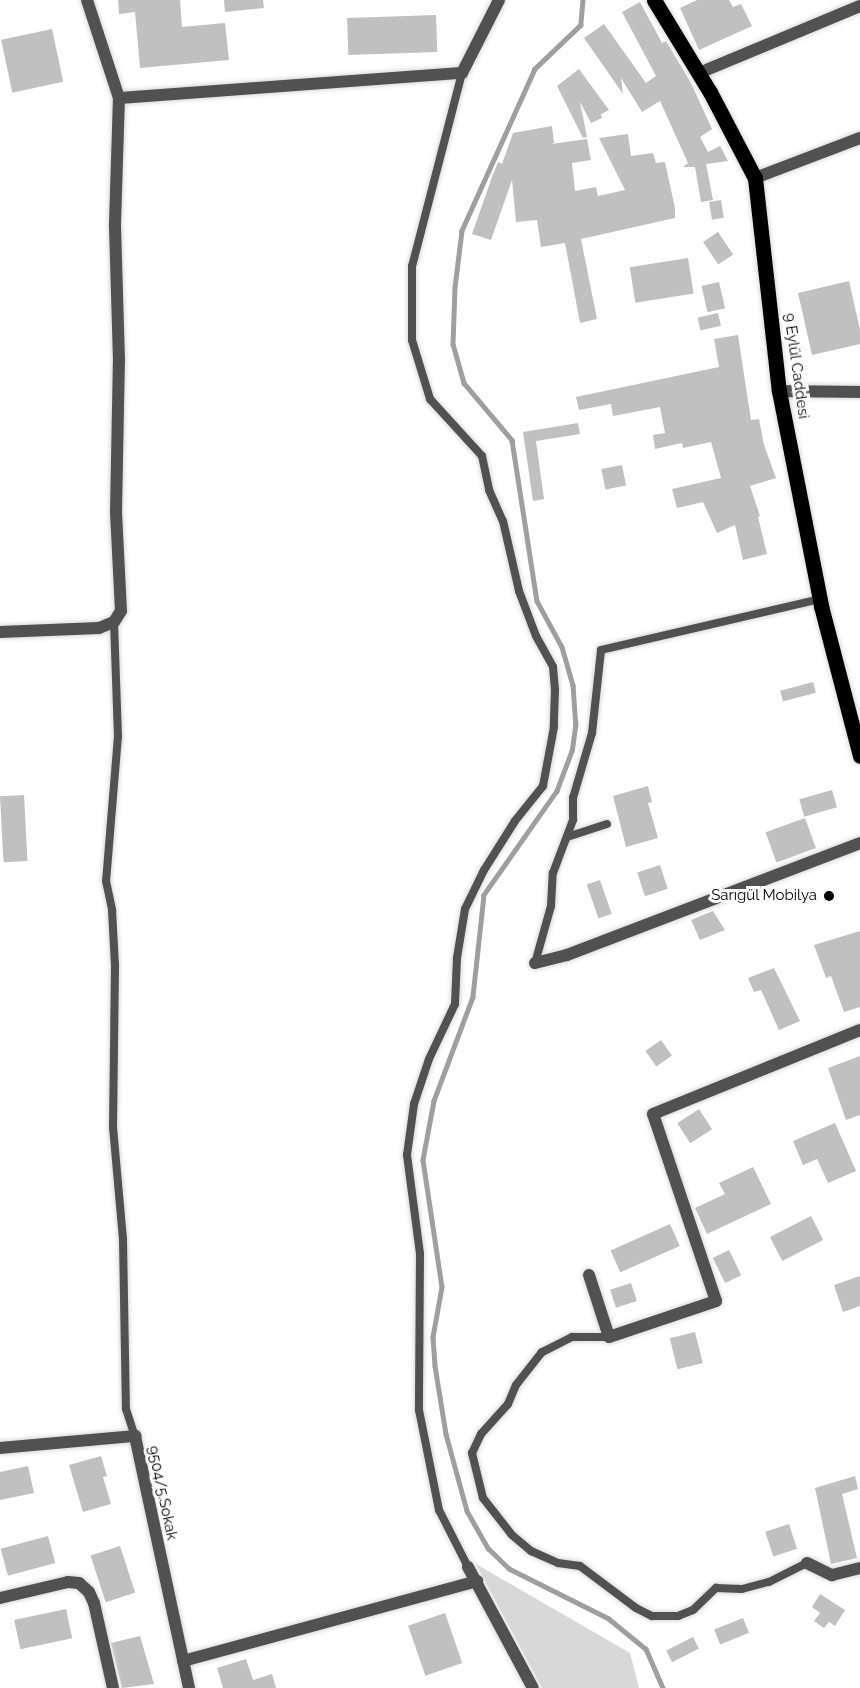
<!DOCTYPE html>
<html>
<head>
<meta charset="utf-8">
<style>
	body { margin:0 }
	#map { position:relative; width:860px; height:1688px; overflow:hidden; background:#fff; font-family:Raleway,sans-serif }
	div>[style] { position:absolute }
	.green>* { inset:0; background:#d8d8d8 }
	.stream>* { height:4.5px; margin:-2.25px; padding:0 2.25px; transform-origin:2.25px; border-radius:2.25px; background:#9f9f9f }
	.building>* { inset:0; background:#c0c0c0; transform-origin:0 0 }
	.roads { filter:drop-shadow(0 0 2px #dbdbdb) drop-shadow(0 0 2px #dbdbdb) }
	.service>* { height:8px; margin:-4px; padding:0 4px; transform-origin:4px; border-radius:4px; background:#515151 }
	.minor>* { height:12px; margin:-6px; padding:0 6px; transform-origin:6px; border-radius:6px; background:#515151 }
	.primary>* { height:15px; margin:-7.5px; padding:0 7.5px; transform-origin:7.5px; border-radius:7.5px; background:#000 }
	.dots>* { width:16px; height:16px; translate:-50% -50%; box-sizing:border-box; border:3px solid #fff; border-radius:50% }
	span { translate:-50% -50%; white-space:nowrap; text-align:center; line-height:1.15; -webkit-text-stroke:6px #fff; paint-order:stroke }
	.street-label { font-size:15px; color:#000 }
	.poi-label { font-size:15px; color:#000 }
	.right { translate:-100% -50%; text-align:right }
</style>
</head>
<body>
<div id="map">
	<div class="green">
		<div style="clip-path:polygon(476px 1564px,630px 1653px,639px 1688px,542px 1688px)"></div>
	</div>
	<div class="stream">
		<div style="left:583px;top:0;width:25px;rotate:95deg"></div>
		<div style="left:581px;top:25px;width:64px;rotate:136.3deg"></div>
		<div style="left:535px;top:69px;width:178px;rotate:114.3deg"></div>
		<div style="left:462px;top:231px;width:56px;rotate:97.1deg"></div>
		<div style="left:455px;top:287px;width:57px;rotate:92deg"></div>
		<div style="left:453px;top:344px;width:41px;rotate:74.2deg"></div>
		<div style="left:464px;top:383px;width:75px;rotate:49.9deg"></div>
		<div style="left:512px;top:440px;width:163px;rotate:81.2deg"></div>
		<div style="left:537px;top:601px;width:52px;rotate:61.5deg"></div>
		<div style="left:562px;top:647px;width:40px;rotate:74deg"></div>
		<div style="left:573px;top:685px;width:39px;rotate:86deg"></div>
		<div style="left:576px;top:724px;width:27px;rotate:98deg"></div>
		<div style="left:572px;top:751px;width:43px;rotate:110.6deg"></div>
		<div style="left:557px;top:791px;width:127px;rotate:125.1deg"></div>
		<div style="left:484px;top:895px;width:103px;rotate:96.2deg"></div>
		<div style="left:473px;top:997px;width:111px;rotate:110.6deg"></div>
		<div style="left:434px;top:1101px;width:60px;rotate:100.6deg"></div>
		<div style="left:423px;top:1160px;width:128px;rotate:81.5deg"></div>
		<div style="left:442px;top:1287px;width:51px;rotate:100.2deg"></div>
		<div style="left:433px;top:1337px;width:29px;rotate:86deg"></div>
		<div style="left:435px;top:1366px;width:69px;rotate:80.8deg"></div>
		<div style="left:446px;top:1434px;width:80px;rotate:74.7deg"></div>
		<div style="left:467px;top:1511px;width:43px;rotate:60.4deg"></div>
		<div style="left:488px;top:1548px;width:30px;rotate:44deg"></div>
		<div style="left:510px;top:1569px;width:110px;rotate:26.6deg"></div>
		<div style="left:608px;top:1618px;width:49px;rotate:39.2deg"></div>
		<div style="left:646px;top:1649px;width:43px;rotate:66.4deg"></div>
	</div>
	<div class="building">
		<div style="clip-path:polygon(118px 0,180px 0,182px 27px,225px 23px,229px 60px,140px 68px,135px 12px,119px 14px)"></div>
		<div style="clip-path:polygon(224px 0,263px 0,264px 8px,225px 12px)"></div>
		<div style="clip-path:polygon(697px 0,729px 0,733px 7px,741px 4px,752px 26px,699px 50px,680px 8px)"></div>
		<div style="clip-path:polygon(640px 2px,662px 43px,666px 41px,691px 83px,712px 129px,700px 137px,708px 152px,720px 146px,728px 161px,706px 164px,713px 200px,701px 202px,695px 167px,683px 167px,688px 163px,660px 101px,642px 112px,621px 78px,623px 94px,584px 38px,604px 24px,646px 83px,656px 76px,622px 12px)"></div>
		<div style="left:436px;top:15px;width:37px;height:89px;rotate:88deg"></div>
		<div style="left:52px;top:29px;width:54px;height:52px;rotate:78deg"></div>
		<div style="clip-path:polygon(579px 69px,609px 110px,601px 114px,602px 118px,591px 123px,580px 102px,587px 137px,583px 138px,557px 86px)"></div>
		<div style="clip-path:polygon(552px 126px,554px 143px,551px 144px,587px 139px,591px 160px,572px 163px,575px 191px,596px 187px,598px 196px,625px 190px,599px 138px,628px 134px,631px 156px,653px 153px,656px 163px,665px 162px,675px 208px,675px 218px,581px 239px,597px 319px,580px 323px,565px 243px,541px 247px,537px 220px,516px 222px,512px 180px,491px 240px,472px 234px,492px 177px,498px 162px,502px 164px,513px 133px)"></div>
		<div style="left:721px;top:200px;width:18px;height:12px;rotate:81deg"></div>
		<div style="left:718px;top:232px;width:27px;height:18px;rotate:56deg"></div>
		<div style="left:688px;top:258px;width:36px;height:59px;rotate:81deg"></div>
		<div style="clip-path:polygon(849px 281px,860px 330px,860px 344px,812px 355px,798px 293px)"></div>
		<div style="left:719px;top:282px;width:27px;height:18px;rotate:77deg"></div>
		<div style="left:718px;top:313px;width:13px;height:21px;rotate:77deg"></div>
		<div style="clip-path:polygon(738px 335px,751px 420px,759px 419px,764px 445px,776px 478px,750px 486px,760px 516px,758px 517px,767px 554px,743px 560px,735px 525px,717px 533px,703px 502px,677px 508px,672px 489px,721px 478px,711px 442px,683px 448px,682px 443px,655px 449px,653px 435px,665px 433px,660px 407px,613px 416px,611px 404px,579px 410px,576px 397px,719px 367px,714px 339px)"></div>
		<div style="clip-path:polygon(578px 423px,580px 434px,536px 441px,544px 499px,533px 501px,523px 432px)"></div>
		<div style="left:622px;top:465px;width:21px;height:21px;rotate:79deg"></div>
		<div style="left:813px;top:682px;width:11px;height:34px;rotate:75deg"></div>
		<div style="clip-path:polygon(648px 786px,652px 802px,648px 803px,658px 838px,626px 847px,613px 796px)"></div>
		<div style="left:832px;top:790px;width:18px;height:34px;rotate:74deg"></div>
		<div style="left:24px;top:795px;width:66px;height:24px;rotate:87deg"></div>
		<div style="left:805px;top:818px;width:32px;height:42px;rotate:70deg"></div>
		<div style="left:660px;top:865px;width:25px;height:24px;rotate:72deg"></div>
		<div style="left:600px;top:880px;width:36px;height:14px;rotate:71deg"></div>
		<div style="clip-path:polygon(713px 911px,725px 930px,700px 940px,691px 920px)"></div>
		<div style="clip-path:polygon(860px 931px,860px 1007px,844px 1012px,831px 976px,826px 978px,814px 945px)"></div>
		<div style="clip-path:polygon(774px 968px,800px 1021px,779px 1030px,761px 990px,754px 992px,748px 978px)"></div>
		<div style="left:661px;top:1040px;width:19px;height:19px;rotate:55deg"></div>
		<div style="clip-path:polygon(860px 1056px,860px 1115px,846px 1120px,828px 1068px)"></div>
		<div style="left:699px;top:1109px;width:24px;height:26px;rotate:57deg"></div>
		<div style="clip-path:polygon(835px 1123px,856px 1171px,828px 1183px,817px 1159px,803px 1165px,793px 1141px)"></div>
		<div style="clip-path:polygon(753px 1167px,771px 1204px,707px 1234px,695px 1208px,725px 1194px,719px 1183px)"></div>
		<div style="left:811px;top:1216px;width:27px;height:46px;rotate:63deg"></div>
		<div style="left:670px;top:1224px;width:24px;height:65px;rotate:66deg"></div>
		<div style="left:729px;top:1250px;width:28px;height:18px;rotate:64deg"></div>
		<div style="clip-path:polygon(860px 1276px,860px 1306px,843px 1312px,834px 1285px)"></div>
		<div style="left:631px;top:1283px;width:19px;height:22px;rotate:72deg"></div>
		<div style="left:695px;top:1332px;width:32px;height:26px;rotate:76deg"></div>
		<div style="clip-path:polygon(101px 1456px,107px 1476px,103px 1477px,111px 1504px,83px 1512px,69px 1465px)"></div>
		<div style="clip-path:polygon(28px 1466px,34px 1493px,0 1500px,0 1472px)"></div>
		<div style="clip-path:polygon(855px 1476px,858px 1489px,842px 1494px,857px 1558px,831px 1564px,815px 1488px)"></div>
		<div style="left:789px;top:1524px;width:26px;height:25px;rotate:72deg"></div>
		<div style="left:48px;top:1536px;width:28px;height:49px;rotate:75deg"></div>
		<div style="left:120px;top:1546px;width:49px;height:31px;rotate:72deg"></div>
		<div style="clip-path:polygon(820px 1594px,845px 1610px,835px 1626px,829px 1622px,824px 1628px,814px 1621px,820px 1613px,812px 1607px)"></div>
		<div style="left:66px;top:1609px;width:30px;height:53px;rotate:78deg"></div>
		<div style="left:445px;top:1613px;width:53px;height:39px;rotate:71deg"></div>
		<div style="left:743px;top:1618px;width:16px;height:31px;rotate:68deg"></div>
		<div style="clip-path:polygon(140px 1636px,154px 1684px,122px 1688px,111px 1643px)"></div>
		<div style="left:693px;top:1637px;width:13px;height:30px;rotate:63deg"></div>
		<div style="clip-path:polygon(246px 1659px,253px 1680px,272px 1674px,276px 1688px,223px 1688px,217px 1668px)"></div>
	</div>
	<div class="roads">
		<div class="service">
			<div style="left:462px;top:73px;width:199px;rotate:104.5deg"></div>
			<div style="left:412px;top:266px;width:74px;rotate:90deg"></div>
			<div style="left:412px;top:340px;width:62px;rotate:73deg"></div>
			<div style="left:430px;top:399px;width:77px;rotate:47.6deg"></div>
			<div style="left:482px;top:456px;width:35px;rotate:78deg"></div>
			<div style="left:489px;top:490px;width:34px;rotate:66deg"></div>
			<div style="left:503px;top:521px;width:72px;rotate:77.1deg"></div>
			<div style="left:519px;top:591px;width:48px;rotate:69.3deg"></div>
			<div style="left:536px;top:636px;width:35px;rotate:61deg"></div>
			<div style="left:553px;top:667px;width:23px;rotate:85deg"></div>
			<div style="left:555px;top:690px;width:37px;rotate:92deg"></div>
			<div style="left:554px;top:727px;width:60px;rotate:100.6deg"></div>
			<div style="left:543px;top:786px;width:45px;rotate:128.7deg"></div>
			<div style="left:515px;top:821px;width:58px;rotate:122.3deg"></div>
			<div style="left:484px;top:870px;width:43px;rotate:116deg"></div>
			<div style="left:465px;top:909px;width:50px;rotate:99.3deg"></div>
			<div style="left:457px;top:958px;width:46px;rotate:92.5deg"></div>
			<div style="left:455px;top:1004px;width:61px;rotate:115.3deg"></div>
			<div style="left:429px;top:1059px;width:47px;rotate:108.4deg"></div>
			<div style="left:414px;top:1104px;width:51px;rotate:97.8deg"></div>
			<div style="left:407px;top:1155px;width:100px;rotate:82.5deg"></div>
			<div style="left:420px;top:1254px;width:156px;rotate:90.4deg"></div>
			<div style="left:419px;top:1410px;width:102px;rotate:78.7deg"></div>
			<div style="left:439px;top:1510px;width:64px;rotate:63deg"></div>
			<div style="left:114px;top:622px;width:114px;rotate:88deg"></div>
			<div style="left:118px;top:736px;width:145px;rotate:94.7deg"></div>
			<div style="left:106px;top:881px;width:30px;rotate:78deg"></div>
			<div style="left:112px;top:910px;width:55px;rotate:86.9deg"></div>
			<div style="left:115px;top:965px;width:162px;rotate:90.7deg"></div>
			<div style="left:113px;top:1127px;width:113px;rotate:84.9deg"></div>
			<div style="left:123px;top:1240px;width:169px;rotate:89deg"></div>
			<div style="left:126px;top:1409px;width:28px;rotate:72deg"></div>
			<div style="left:567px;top:837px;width:42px;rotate:-18deg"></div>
			<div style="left:535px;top:963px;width:59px;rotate:-74.3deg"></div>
			<div style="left:551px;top:906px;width:33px;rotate:-87deg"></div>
			<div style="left:553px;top:873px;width:57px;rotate:-69.3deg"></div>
			<div style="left:573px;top:820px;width:22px;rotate:-90deg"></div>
			<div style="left:573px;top:798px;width:68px;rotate:-73.7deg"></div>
			<div style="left:592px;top:733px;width:83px;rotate:-83.8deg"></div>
			<div style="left:601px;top:650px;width:225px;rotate:-13.1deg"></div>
			<div style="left:609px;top:1337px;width:37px;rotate:180deg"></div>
			<div style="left:572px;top:1337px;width:34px;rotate:153deg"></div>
			<div style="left:542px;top:1352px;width:42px;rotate:128.2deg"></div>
			<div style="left:516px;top:1385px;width:21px;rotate:113deg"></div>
			<div style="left:508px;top:1404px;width:40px;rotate:132deg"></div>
			<div style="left:481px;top:1434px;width:21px;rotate:115deg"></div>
			<div style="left:472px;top:1453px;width:46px;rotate:76.3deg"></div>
			<div style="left:483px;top:1498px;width:47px;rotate:51.9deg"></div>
			<div style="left:512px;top:1535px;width:25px;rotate:40deg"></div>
			<div style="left:531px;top:1551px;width:30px;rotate:24deg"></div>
			<div style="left:558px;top:1563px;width:22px;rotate:8deg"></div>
			<div style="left:580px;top:1566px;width:70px;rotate:36.9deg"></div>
			<div style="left:636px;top:1608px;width:18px;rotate:27deg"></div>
			<div style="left:652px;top:1616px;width:26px"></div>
			<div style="left:678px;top:1616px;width:16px;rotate:-22deg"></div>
			<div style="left:693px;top:1610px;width:32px;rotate:-44deg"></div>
			<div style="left:716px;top:1588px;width:26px;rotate:2deg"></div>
			<div style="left:742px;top:1589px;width:28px;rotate:-15deg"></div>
			<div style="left:769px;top:1582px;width:42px;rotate:-26.6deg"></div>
		</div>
		<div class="minor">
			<div style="left:699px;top:73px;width:174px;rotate:-22.6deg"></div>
			<div style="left:119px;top:98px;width:344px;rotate:-4.2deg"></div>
			<div style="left:462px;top:73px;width:82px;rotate:-63.1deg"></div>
			<div style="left:755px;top:178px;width:112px;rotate:-20.9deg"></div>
			<div style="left:779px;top:391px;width:81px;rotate:0.7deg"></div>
			<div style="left:0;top:632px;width:99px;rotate:-2.3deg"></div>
			<div style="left:99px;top:628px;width:16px;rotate:-22deg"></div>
			<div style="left:114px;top:622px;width:13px;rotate:-58deg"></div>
			<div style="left:121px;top:611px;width:99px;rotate:-92.9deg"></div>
			<div style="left:116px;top:512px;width:151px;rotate:-88.9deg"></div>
			<div style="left:119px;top:361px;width:137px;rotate:-91.7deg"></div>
			<div style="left:115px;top:224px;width:126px;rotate:-88.2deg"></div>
			<div style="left:119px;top:98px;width:103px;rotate:-108.1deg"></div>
			<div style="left:535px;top:963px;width:33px;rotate:-14deg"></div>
			<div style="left:567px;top:955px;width:314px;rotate:-20.9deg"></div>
			<div style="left:589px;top:1275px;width:65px;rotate:72.1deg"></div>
			<div style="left:609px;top:1337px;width:113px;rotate:-18.6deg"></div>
			<div style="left:716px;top:1301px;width:197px;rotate:-108.6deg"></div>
			<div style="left:653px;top:1114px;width:223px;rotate:-22.1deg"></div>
			<div style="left:0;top:1448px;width:136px;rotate:-5.1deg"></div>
			<div style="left:135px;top:1436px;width:258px;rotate:77.9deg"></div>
			<div style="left:807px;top:1563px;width:28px;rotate:26deg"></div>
			<div style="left:832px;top:1575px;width:29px;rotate:-14deg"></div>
			<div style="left:468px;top:1567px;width:137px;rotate:61.8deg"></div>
			<div style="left:0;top:1598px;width:70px;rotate:-13.2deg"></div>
			<div style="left:68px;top:1582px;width:11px;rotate:5deg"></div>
			<div style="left:79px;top:1583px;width:13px;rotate:42deg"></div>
			<div style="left:89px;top:1592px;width:12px;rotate:66deg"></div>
			<div style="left:94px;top:1603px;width:87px;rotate:77.4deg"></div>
			<div style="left:183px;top:1661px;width:305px;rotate:-15.2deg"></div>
		</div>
		<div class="primary">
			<div style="left:654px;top:0;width:108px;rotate:58.7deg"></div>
			<div style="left:710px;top:92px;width:97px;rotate:62.4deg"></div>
			<div style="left:755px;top:178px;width:214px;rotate:83.6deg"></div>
			<div style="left:779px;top:391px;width:219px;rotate:78.9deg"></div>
			<div style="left:821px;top:606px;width:155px;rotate:75.4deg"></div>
		</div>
	</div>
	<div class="dots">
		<div style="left:829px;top:896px;background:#000"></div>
	</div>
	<div class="street-label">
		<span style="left:796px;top:366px;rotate:82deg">9 Eylül Caddesi</span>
		<span style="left:162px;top:1493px;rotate:78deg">9504/5.Sokak</span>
	</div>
	<div class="poi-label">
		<span class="right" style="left:817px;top:896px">Sarıgül Mobilya</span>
	</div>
</div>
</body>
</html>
